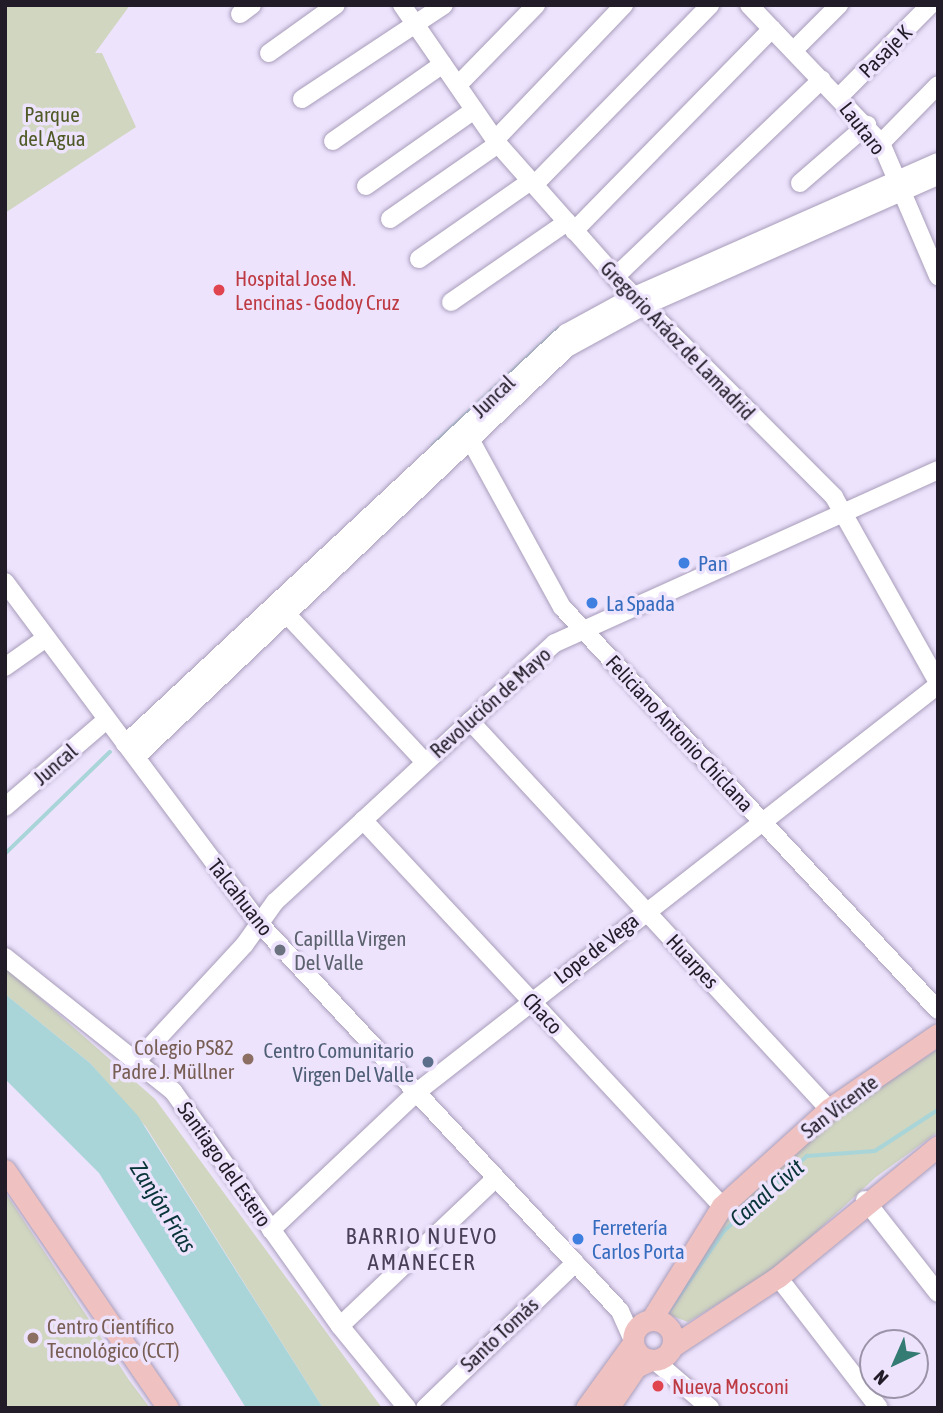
<!DOCTYPE html>
<html>
<head>
<meta charset="utf-8">
<style>
	body { margin:0 }
	#map { position:relative; width:943px; height:1413px; overflow:hidden; background:#ede3fd; font-family:"Asap Condensed",sans-serif }
	div>[style] { position:absolute }
	.green>* { inset:0; background:#d0d6c0 }
	.water>* { inset:0; background:#a9d5d8 }
	.stream>* { height:3.5px; margin:-1.75px; padding:0 1.75px; transform-origin:1.75px; border-radius:1.75px; background:#a9d5d8 }
	.roads { filter:drop-shadow(0 0 2px #a89dba) drop-shadow(0 0 2px #a89dba) }
	.minor>* { height:18px; margin:-9px; padding:0 9px; transform-origin:9px; border-radius:9px; background:#fff }
	.major>* { height:21px; margin:-10.5px; padding:0 10.5px; transform-origin:10.5px; border-radius:10.5px; background:#efc2c1 }
	.major>.ring { margin:-10.5px; padding:0; box-sizing:content-box; background:none; border:21px solid #efc2c1; border-radius:50% }
	.dots>* { width:19px; height:19px; translate:-50% -50%; box-sizing:border-box; border:4px solid #ede3fd; border-radius:50% }
	span { translate:-50% -50%; white-space:nowrap; text-align:center; line-height:1.15; -webkit-text-stroke:7px #ede3fd; paint-order:stroke }
	.street-label { font-size:21px; color:#211c27 }
	.park-label { font-size:21px; color:#4f5a26 }
	.health-label { font-size:21px; color:#be3a42 }
	.left { translate:0 -50%; text-align:left }
	.shop-label { font-size:21px; color:#366cbe }
	.worship-label { font-size:21px; color:#5b616d }
	.education-label { font-size:21px; color:#785e54 }
	.right { translate:-100% -50%; text-align:right }
	.service-label { font-size:21px; color:#4e5e75 }
	.water-label { font-size:23px; color:#093538; font-style:italic }
	.neighbourhood-label { font-size:23px; color:#4a4059; letter-spacing:2px }
	.frame { position:absolute; inset:0; border:7px solid #211c27; pointer-events:none }
	.north { position:absolute; left:859px; top:1329px; width:70px; height:70px; box-sizing:border-box; background:#ede3fd; border:2px solid #9b93a7; border-radius:50%; rotate:224deg; font-size:19px; font-weight:700; line-height:28px; text-align:center; color:#211c27 }
	.north::after { content:''; display:block; margin:auto; width:24px; height:32px; background:#347b73; clip-path:polygon(50% 0,100% 100%,50% 72%,0 100%) }
</style>
</head>
<body>
<div id="map">
	<div class="green">
		<div style="clip-path:polygon(5px 5px,130px 5px,95px 53px,102px 53px,136px 127px,5px 213px)"></div>
		<div style="clip-path:polygon(5px 967px,155px 1099px,382px 1408px,323px 1408px,146px 1127px,90px 1063px,5px 994px)"></div>
		<div style="clip-path:polygon(938px 1049px,938px 1132px,876px 1177px,778px 1267px,688px 1322px,669px 1315px,728px 1213px,836px 1117px)"></div>
		<div style="clip-path:polygon(5px 1192px,129px 1380px,150px 1408px,5px 1408px)"></div>
	</div>
	<div class="water">
		<div style="clip-path:polygon(5px 994px,90px 1063px,138px 1116px,323px 1408px,246px 1408px,99px 1173px,5px 1079px)"></div>
	</div>
	<div class="stream">
		<div style="left:433px;top:445px;width:171px;rotate:-42.9deg"></div>
		<div style="left:5px;top:854px;width:146px;rotate:-44.2deg"></div>
		<div style="left:669px;top:1311px;width:97px;rotate:-55.5deg"></div>
		<div style="left:724px;top:1231px;width:112px;rotate:-42.1deg"></div>
		<div style="left:807px;top:1156px;width:68px;rotate:-4.2deg"></div>
		<div style="left:875px;top:1151px;width:75px;rotate:-33.1deg"></div>
	</div>
	<div class="roads">
		<div class="minor">
			<div style="left:402px;top:5px;width:169px;rotate:55.4deg"></div>
			<div style="left:498px;top:144px;width:183px;rotate:48.5deg"></div>
			<div style="left:619px;top:281px;width:305px;rotate:45.1deg"></div>
			<div style="left:834px;top:497px;width:212px;rotate:60.7deg"></div>
			<div style="left:749px;top:5px;width:191px;rotate:46.3deg"></div>
			<div style="left:881px;top:143px;width:145px;rotate:66.8deg"></div>
			<div style="left:240px;top:14px;width:15px;rotate:-37deg"></div>
			<div style="left:794px;top:50px;width:64px;rotate:-45deg"></div>
			<div style="left:269px;top:53px;width:82px;rotate:-35.6deg"></div>
			<div style="left:458px;top:85px;width:112px;rotate:-45.7deg"></div>
			<div style="left:839px;top:97px;width:129px;rotate:-45.3deg"></div>
			<div style="left:302px;top:99px;width:170px;rotate:-33.5deg"></div>
			<div style="left:495px;top:140px;width:187px;rotate:-46.3deg"></div>
			<div style="left:333px;top:141px;width:134px;rotate:-35deg"></div>
			<div style="left:881px;top:143px;width:81px;rotate:-45.5deg"></div>
			<div style="left:800px;top:183px;width:89px;rotate:-40.9deg"></div>
			<div style="left:534px;top:185px;width:252px;rotate:-45.6deg"></div>
			<div style="left:366px;top:186px;width:132px;rotate:-35.1deg"></div>
			<div style="left:390px;top:219px;width:131px;rotate:-34.8deg"></div>
			<div style="left:574px;top:231px;width:283px;rotate:-45.6deg"></div>
			<div style="left:419px;top:259px;width:136px;rotate:-34.9deg"></div>
			<div style="left:615px;top:277px;width:286px;rotate:-43.7deg"></div>
			<div style="left:451px;top:302px;width:141px;rotate:-34.6deg"></div>
			<div style="left:465px;top:430px;width:202px;rotate:61.3deg"></div>
			<div style="left:562px;top:607px;width:551px;rotate:46.99deg"></div>
			<div style="left:5px;top:582px;width:424px;rotate:53.3deg"></div>
			<div style="left:258px;top:922px;width:531px;rotate:47.06deg"></div>
			<div style="left:620px;top:1311px;width:32px;rotate:66deg"></div>
			<div style="left:279px;top:606px;width:214px;rotate:46.9deg"></div>
			<div style="left:5px;top:667px;width:50px;rotate:-35.3deg"></div>
			<div style="left:470px;top:721px;width:529px;rotate:47.22deg"></div>
			<div style="left:125px;top:744px;width:603px;rotate:-42.98deg"></div>
			<div style="left:566px;top:333px;width:75px;rotate:-28.6deg"></div>
			<div style="left:632px;top:297px;width:334px;rotate:-23.8deg"></div>
			<div style="left:136px;top:757px;width:594px;rotate:-43.5deg"></div>
			<div style="left:567px;top:348px;width:85px;rotate:-28.7deg"></div>
			<div style="left:642px;top:307px;width:324px;rotate:-23.9deg"></div>
			<div style="left:5px;top:807px;width:132px;rotate:-40.7deg"></div>
			<div style="left:363px;top:820px;width:527px;rotate:47.08deg"></div>
			<div style="left:5px;top:957px;width:215px;rotate:38.6deg"></div>
			<div style="left:173px;top:1091px;width:288px;rotate:54.6deg"></div>
			<div style="left:340px;top:1326px;width:106px;rotate:50.7deg"></div>
			<div style="left:134px;top:1064px;width:163px;rotate:-47.2deg"></div>
			<div style="left:245px;top:944px;width:52px;rotate:-54.5deg"></div>
			<div style="left:275px;top:902px;width:381px;rotate:-42.8deg"></div>
			<div style="left:555px;top:643px;width:420px;rotate:-24.3deg"></div>
			<div style="left:865px;top:1200px;width:118px;rotate:51.9deg"></div>
			<div style="left:271px;top:1230px;width:201px;rotate:-43.4deg"></div>
			<div style="left:417px;top:1092px;width:661px;rotate:-38deg"></div>
			<div style="left:778px;top:1277px;width:165px;rotate:52.4deg"></div>
			<div style="left:340px;top:1326px;width:215px;rotate:-43.5deg"></div>
			<div style="left:654px;top:1360px;width:74px;rotate:40.6deg"></div>
			<div style="left:425px;top:1408px;width:209px;rotate:-44deg"></div>
		</div>
		<div class="major">
			<div style="left:5px;top:1170px;width:288px;rotate:55.6deg"></div>
			<div class="ring" style="left:633px;top:1320px;width:19px;height:19px"></div>
			<div style="left:651px;top:1320px;width:134px;rotate:-58.1deg"></div>
			<div style="left:722px;top:1206px;width:144px;rotate:-42.2deg"></div>
			<div style="left:829px;top:1109px;width:132px;rotate:-34.5deg"></div>
			<div style="left:673px;top:1346px;width:126px;rotate:-33.3deg"></div>
			<div style="left:778px;top:1277px;width:207px;rotate:-39.3deg"></div>
			<div style="left:586px;top:1408px;width:80px;rotate:-54.1deg"></div>
			<div style="left:608px;top:1408px;width:50px;rotate:-55.7deg"></div>
			<div style="left:636px;top:1367px;width:17px;rotate:-25deg"></div>
		</div>
	</div>
	<div class="dots">
		<div style="left:219px;top:290px;background:#e0444e"></div>
		<div style="left:684px;top:563px;background:#3f7fe0"></div>
		<div style="left:592px;top:603px;background:#3f7fe0"></div>
		<div style="left:280px;top:950px;background:#6b7280"></div>
		<div style="left:248px;top:1059px;background:#8d6e63"></div>
		<div style="left:428px;top:1062px;background:#5c6f8a"></div>
		<div style="left:578px;top:1239px;background:#3f7fe0"></div>
		<div style="left:33px;top:1338px;background:#8d6e63"></div>
		<div style="left:658px;top:1386px;background:#e0444e"></div>
	</div>
	<div class="street-label">
		<span style="left:885px;top:51px;rotate:-45deg">Pasaje K</span>
		<span style="left:863px;top:128px;rotate:52deg">Lautaro</span>
		<span style="left:678px;top:340px;rotate:46deg">Gregorio Aráoz de Lamadrid</span>
		<span style="left:493px;top:396px;rotate:-44deg">Juncal</span>
		<span style="left:490px;top:702px;rotate:-42deg">Revolución de Mayo</span>
		<span style="left:680px;top:733px;rotate:47deg">Feliciano Antonio Chiclana</span>
		<span style="left:55px;top:764px;rotate:-41deg">Juncal</span>
		<span style="left:241px;top:897px;rotate:52deg">Talcahuano</span>
		<span style="left:596px;top:948px;rotate:-38deg">Lope de Vega</span>
		<span style="left:693px;top:961px;rotate:47deg">Huarpes</span>
		<span style="left:543px;top:1013px;rotate:47deg">Chaco</span>
		<span style="left:839px;top:1106px;rotate:-37deg">San Vicente</span>
		<span style="left:225px;top:1164px;rotate:55deg">Santiago del Estero</span>
		<span style="left:499px;top:1334px;rotate:-43deg">Santo Tomás</span>
	</div>
	<div class="park-label">
		<span style="left:52px;top:126px">Parque<br>del Agua</span>
	</div>
	<div class="health-label">
		<span class="left" style="left:235px;top:290px">Hospital Jose N.<br>Lencinas - Godoy Cruz</span>
		<span class="left" style="left:672px;top:1386px">Nueva Mosconi</span>
	</div>
	<div class="shop-label">
		<span class="left" style="left:698px;top:563px">Pan</span>
		<span class="left" style="left:606px;top:603px">La Spada</span>
		<span class="left" style="left:592px;top:1239px">Ferretería<br>Carlos Porta</span>
	</div>
	<div class="worship-label">
		<span class="left" style="left:294px;top:950px">Capillla Virgen<br>Del Valle</span>
	</div>
	<div class="education-label">
		<span class="right" style="left:234px;top:1059px">Colegio PS82<br>Padre J. Müllner</span>
		<span class="left" style="left:47px;top:1338px">Centro Científico<br>Tecnológico (CCT)</span>
	</div>
	<div class="service-label">
		<span class="right" style="left:414px;top:1062px">Centro Comunitario<br>Virgen Del Valle</span>
	</div>
	<div class="water-label">
		<span style="left:767px;top:1193px;rotate:-41deg">Canal Civit</span>
		<span style="left:163px;top:1207px;rotate:58deg">Zanjón Frías</span>
	</div>
	<div class="neighbourhood-label">
		<span style="left:422px;top:1249px">BARRIO NUEVO<br>AMANECER</span>
	</div>
	<div class="frame"></div>
	<div class="north">N</div>
</div>
</body>
</html>
